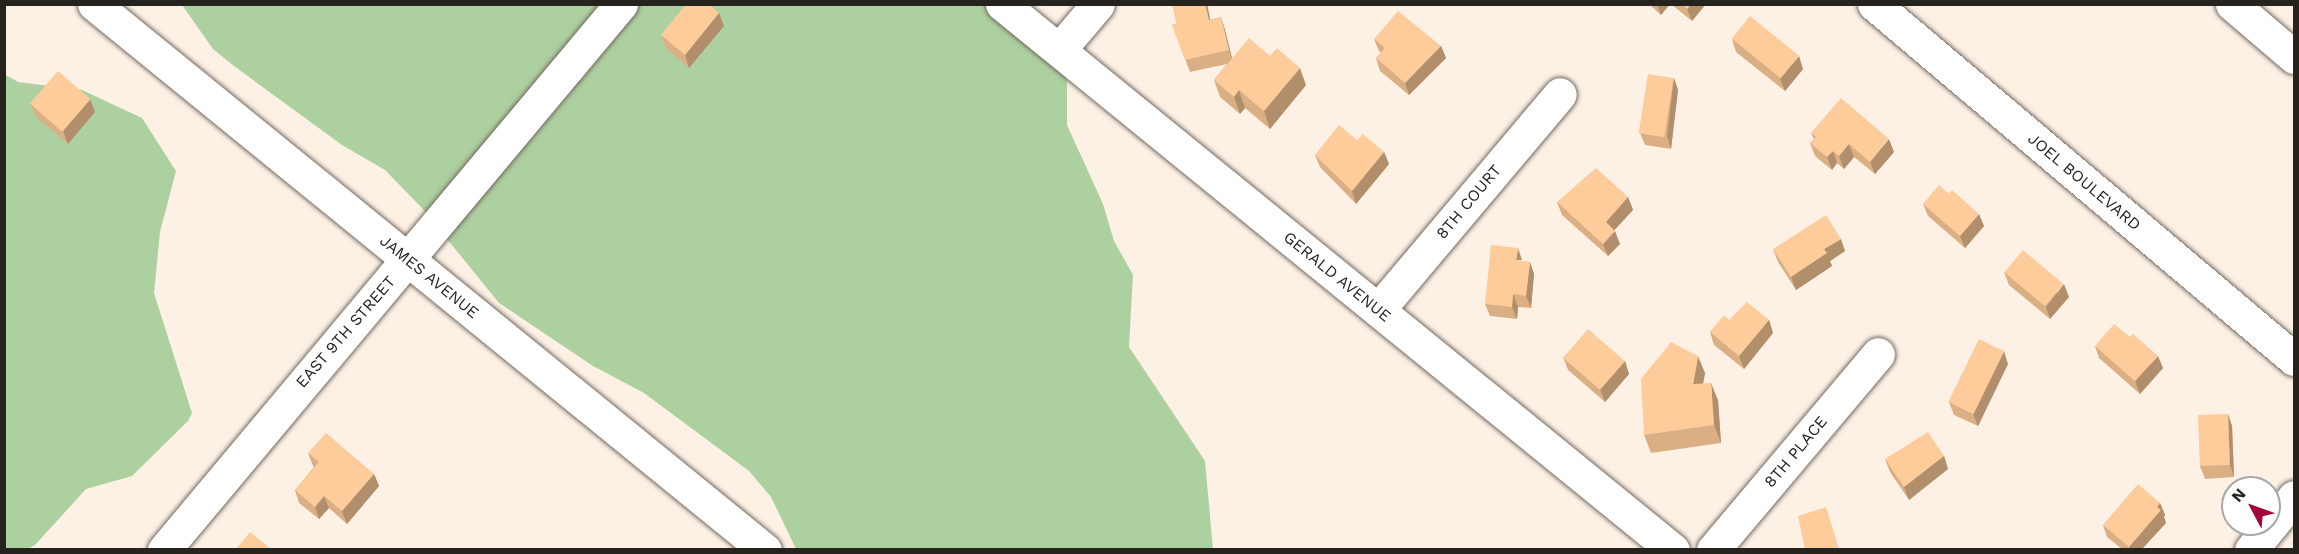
<!DOCTYPE html>
<html>
<head>
<meta charset="utf-8">
<style>
	body { margin:0 }
	#map { position:relative; width:2299px; height:554px; overflow:hidden; background:#fdf1e6; font-family:"Work Sans",sans-serif }
	div>[style] { position:absolute }
	.green>* { inset:0; background:#add0a1 }
	.roads { filter:drop-shadow(0 0 2px #74695f) drop-shadow(0 0 2px #74695f) }
	.minor>* { height:33px; margin:-16.5px; padding:0 16.5px; transform-origin:16.5px; border-radius:16.5px; background:#fff }
	.major>* { height:33px; margin:-16.5px; padding:0 16.5px; transform-origin:16.5px; border-radius:16.5px; background:#fff }
	.wall>* { inset:0; background:#daaf84 }
	.shaded-wall>* { inset:0; background:#b18f6c }
	.building>* { inset:0; background:#fdcc9a; transform-origin:0 0 }
	span { translate:-50% -50%; white-space:nowrap; text-align:center; line-height:1.15; -webkit-text-stroke:4.5px #fff; paint-order:stroke }
	.street-label { font-size:16px; color:#26221d }
	.frame { position:absolute; inset:0; border:6px solid #26221d; pointer-events:none }
	.north { position:absolute; left:2221px; top:476px; width:60px; height:60px; box-sizing:border-box; background:#fff; border:2px solid #a8a7a5; border-radius:50%; rotate:311deg; font-size:16px; font-weight:700; line-height:24px; text-align:center; color:#26221d }
	.north::after { content:''; display:block; margin:auto; width:21px; height:27px; background:#a30639; clip-path:polygon(50% 0,100% 100%,50% 72%,0 100%) }
</style>
</head>
<body>
<div id="map">
	<div class="green">
		<div style="clip-path:polygon(182px 5px,1006px 5px,1067px 54px,1067px 125px,1103px 204px,1114px 241px,1133px 275px,1129px 347px,1205px 461px,1213px 549px,796px 549px,771px 497px,749px 471px,644px 393px,593px 366px,499px 303px,421px 207px,385px 170px,342px 145px,234px 66px,213px 49px)"></div>
		<div style="clip-path:polygon(4px 74px,18px 82px,82px 90px,142px 118px,176px 171px,160px 232px,154px 293px,192px 413px,188px 421px,132px 476px,86px 489px,35px 545px,26px 550px,4px 549px)"></div>
	</div>
	<div class="roads">
		<div class="minor">
			<div style="left:94px;top:4px;width:865px;rotate:39.14deg"></div>
			<div style="left:1002px;top:4px;width:865px;rotate:39.14deg"></div>
			<div style="left:2232px;top:4px;width:82px;rotate:40.5deg"></div>
			<div style="left:1059px;top:50px;width:60px;rotate:-49.7deg"></div>
			<div style="left:1378px;top:310px;width:282px;rotate:-49.9deg"></div>
			<div style="left:164px;top:550px;width:712px;rotate:-50.07deg"></div>
			<div style="left:1713px;top:550px;width:256px;rotate:-49.9deg"></div>
			<div style="left:2251px;top:550px;width:68px;rotate:-50.9deg"></div>
		</div>
		<div class="major">
			<div style="left:1874px;top:4px;width:550px;rotate:40.21deg"></div>
		</div>
	</div>
	<div class="wall">
		<div style="clip-path:polygon(1172px 4px,1207px 4px,1210px 20px,1221px 17px,1225px 30px,1232px 58px,1306px 85px,1270px 129px,1245px 108px,1240px 114px,1220px 97px,1214px 80px,1227px 64px,1190px 72px,1172px 25px,1177px 24px)"></div>
		<div style="clip-path:polygon(1649px 4px,1670px 4px,1661px 15px)"></div>
		<div style="clip-path:polygon(1671px 4px,1706px 4px,1692px 21px)"></div>
		<div style="clip-path:polygon(719px 13px,724px 26px,689px 68px,666px 48px,661px 35px)"></div>
		<div style="clip-path:polygon(1374px 39px,1441px 46px,1446px 58px,1409px 95px,1380px 71px,1376px 58px,1381px 53px,1379px 51px)"></div>
		<div style="clip-path:polygon(1732px 39px,1803px 69px,1785px 91px,1736px 52px)"></div>
		<div style="clip-path:polygon(1674px 78px,1678px 90px,1671px 149px,1645px 145px,1640px 133px)"></div>
		<div style="clip-path:polygon(31px 104px,95px 112px,68px 144px,35px 116px)"></div>
		<div style="clip-path:polygon(1811px 133px,1894px 152px,1875px 174px,1854px 157px,1844px 169px,1837px 163px,1832px 170px,1815px 156px,1810px 143px,1814px 139px)"></div>
		<div style="clip-path:polygon(1357px 140px,1384px 152px,1389px 164px,1356px 204px,1320px 167px,1315px 155px)"></div>
		<div style="clip-path:polygon(1949px 194px,1984px 226px,1965px 248px,1928px 216px,1923px 204px)"></div>
		<div style="clip-path:polygon(1628px 197px,1633px 210px,1614px 230px,1620px 244px,1608px 256px,1562px 215px,1557px 202px)"></div>
		<div style="clip-path:polygon(1773px 249px,1845px 251px,1830px 261px,1832px 266px,1796px 290px,1778px 262px)"></div>
		<div style="clip-path:polygon(1522px 261px,1530px 262px,1534px 274px,1531px 308px,1518px 307px,1517px 319px,1490px 316px,1485px 304px)"></div>
		<div style="clip-path:polygon(2004px 272px,2069px 297px,2050px 319px,2009px 285px)"></div>
		<div style="clip-path:polygon(1729px 320px,1769px 320px,1773px 333px,1744px 369px,1714px 345px,1710px 332px)"></div>
		<div style="clip-path:polygon(2095px 346px,2163px 368px,2140px 394px,2099px 358px)"></div>
		<div style="clip-path:polygon(1563px 357px,1625px 361px,1629px 374px,1605px 402px,1568px 370px)"></div>
		<div style="clip-path:polygon(2008px 364px,1978px 426px,1954px 415px,1949px 402px)"></div>
		<div style="clip-path:polygon(1705px 373px,1703px 383px,1718px 400px,1721px 443px,1651px 453px,1644px 435px)"></div>
		<div style="clip-path:polygon(2228px 414px,2232px 426px,2234px 477px,2205px 479px,2200px 466px)"></div>
		<div style="clip-path:polygon(308px 453px,374px 474px,379px 486px,347px 524px,329px 508px,319px 519px,299px 503px,295px 490px,314px 467px,313px 466px)"></div>
		<div style="clip-path:polygon(1944px 456px,1948px 469px,1909px 500px,1890px 472px,1885px 459px)"></div>
		<div style="clip-path:polygon(2160px 503px,2165px 515px,2164px 517px,2166px 523px,2142px 549px,2122px 549px,2107px 537px,2103px 525px)"></div>
	</div>
	<div class="shaded-wall">
		<div style="clip-path:polygon(1205px 4px,1207px 4px,1213px 33px,1209px 20px)"></div>
		<div style="clip-path:polygon(1657px 4px,1670px 4px,1661px 15px)"></div>
		<div style="clip-path:polygon(1691px 4px,1706px 4px,1692px 21px,1687px 9px)"></div>
		<div style="clip-path:polygon(719px 13px,724px 26px,689px 68px,685px 55px)"></div>
		<div style="clip-path:polygon(1221px 17px,1225px 30px,1233px 62px,1229px 50px)"></div>
		<div style="clip-path:polygon(1441px 46px,1446px 58px,1409px 95px,1405px 83px)"></div>
		<div style="clip-path:polygon(1799px 56px,1803px 69px,1785px 91px,1780px 79px)"></div>
		<div style="clip-path:polygon(1300px 68px,1306px 85px,1270px 129px,1264px 111px)"></div>
		<div style="clip-path:polygon(1674px 78px,1678px 90px,1671px 149px,1667px 136px)"></div>
		<div style="clip-path:polygon(1239px 90px,1245px 108px,1240px 114px,1234px 97px)"></div>
		<div style="clip-path:polygon(90px 99px,95px 112px,68px 144px,63px 131px)"></div>
		<div style="clip-path:polygon(1889px 139px,1894px 152px,1875px 174px,1870px 162px)"></div>
		<div style="clip-path:polygon(1849px 144px,1854px 157px,1844px 169px,1839px 156px)"></div>
		<div style="clip-path:polygon(1833px 151px,1837px 163px,1832px 170px,1827px 157px)"></div>
		<div style="clip-path:polygon(1384px 152px,1389px 164px,1356px 204px,1352px 191px)"></div>
		<div style="clip-path:polygon(1628px 197px,1633px 210px,1610px 235px,1606px 222px)"></div>
		<div style="clip-path:polygon(1979px 214px,1984px 226px,1965px 248px,1960px 236px)"></div>
		<div style="clip-path:polygon(1615px 231px,1620px 244px,1608px 256px,1603px 244px)"></div>
		<div style="clip-path:polygon(1841px 239px,1845px 251px,1830px 261px,1832px 266px,1796px 290px,1791px 277px,1824px 249px)"></div>
		<div style="clip-path:polygon(1518px 248px,1522px 260px,1516px 260px)"></div>
		<div style="clip-path:polygon(1530px 262px,1534px 274px,1531px 308px,1526px 296px)"></div>
		<div style="clip-path:polygon(2064px 284px,2069px 297px,2050px 319px,2046px 307px)"></div>
		<div style="clip-path:polygon(1513px 294px,1518px 307px,1517px 319px,1512px 307px)"></div>
		<div style="clip-path:polygon(1769px 320px,1773px 333px,1744px 369px,1739px 356px)"></div>
		<div style="clip-path:polygon(2004px 351px,2008px 364px,1978px 426px,1973px 414px)"></div>
		<div style="clip-path:polygon(1698px 356px,1705px 373px,1700px 401px,1693px 384px)"></div>
		<div style="clip-path:polygon(2158px 356px,2163px 368px,2140px 394px,2135px 381px)"></div>
		<div style="clip-path:polygon(1625px 361px,1629px 374px,1605px 402px,1600px 389px)"></div>
		<div style="clip-path:polygon(1711px 383px,1718px 400px,1721px 443px,1714px 425px)"></div>
		<div style="clip-path:polygon(2228px 414px,2232px 426px,2234px 477px,2230px 465px)"></div>
		<div style="clip-path:polygon(1944px 456px,1948px 469px,1909px 500px,1904px 487px)"></div>
		<div style="clip-path:polygon(374px 474px,379px 486px,347px 524px,342px 511px)"></div>
		<div style="clip-path:polygon(324px 496px,329px 508px,319px 519px,315px 507px)"></div>
		<div style="clip-path:polygon(2160px 503px,2165px 515px,2164px 517px,2166px 523px,2142px 549px,2130px 549px,2129px 547px)"></div>
	</div>
	<div class="building">
		<div style="clip-path:polygon(686px 4px,709px 4px,719px 13px,685px 55px,661px 35px)"></div>
		<div style="clip-path:polygon(1172px 4px,1205px 4px,1209px 20px,1221px 17px,1229px 50px,1185px 60px,1172px 25px,1177px 24px)"></div>
		<div style="clip-path:polygon(1682px 4px,1691px 4px,1687px 9px)"></div>
		<div style="clip-path:polygon(1398px 11px,1441px 46px,1405px 83px,1376px 58px,1385px 48px,1374px 39px)"></div>
		<div style="left:1750px;top:16px;width:63px;height:29px;rotate:39deg"></div>
		<div style="clip-path:polygon(1249px 38px,1270px 56px,1277px 48px,1300px 68px,1264px 111px,1239px 90px,1234px 97px,1214px 80px)"></div>
		<div style="left:58px;top:71px;width:43px;height:43px;rotate:41deg"></div>
		<div style="left:1648px;top:74px;width:26px;height:60px;rotate:9deg"></div>
		<div style="clip-path:polygon(1841px 98px,1889px 139px,1870px 162px,1849px 144px,1839px 156px,1833px 151px,1827px 157px,1810px 143px,1816px 137px,1811px 133px)"></div>
		<div style="clip-path:polygon(1339px 125px,1357px 140px,1363px 134px,1384px 152px,1352px 191px,1315px 155px)"></div>
		<div style="clip-path:polygon(1596px 168px,1628px 197px,1606px 222px,1615px 231px,1603px 244px,1557px 202px)"></div>
		<div style="clip-path:polygon(1939px 185px,1949px 194px,1952px 190px,1979px 214px,1960px 236px,1923px 204px)"></div>
		<div style="clip-path:polygon(1826px 215px,1841px 239px,1824px 249px,1827px 253px,1791px 277px,1773px 249px)"></div>
		<div style="clip-path:polygon(1491px 245px,1518px 248px,1516px 260px,1530px 262px,1526px 296px,1513px 294px,1512px 307px,1485px 304px)"></div>
		<div style="left:2023px;top:250px;width:53px;height:29px;rotate:40deg"></div>
		<div style="clip-path:polygon(1747px 302px,1769px 320px,1739px 356px,1710px 332px,1724px 315px,1729px 320px)"></div>
		<div style="clip-path:polygon(2114px 324px,2130px 337px,2133px 334px,2158px 356px,2135px 381px,2095px 346px)"></div>
		<div style="left:1588px;top:329px;width:49px;height:38px;rotate:41deg"></div>
		<div style="left:1979px;top:339px;width:28px;height:70px;rotate:26deg"></div>
		<div style="clip-path:polygon(1671px 342px,1698px 356px,1693px 384px,1711px 383px,1714px 425px,1644px 435px,1641px 379px)"></div>
		<div style="left:2228px;top:414px;width:51px;height:30px;rotate:88deg"></div>
		<div style="clip-path:polygon(1928px 432px,1944px 456px,1904px 487px,1885px 459px)"></div>
		<div style="clip-path:polygon(326px 433px,374px 474px,342px 511px,324px 496px,315px 507px,295px 490px,319px 462px,308px 453px)"></div>
		<div style="clip-path:polygon(2138px 484px,2160px 503px,2157px 507px,2161px 510px,2129px 547px,2103px 525px)"></div>
		<div style="clip-path:polygon(1826px 507px,1839px 549px,1805px 549px,1798px 516px)"></div>
		<div style="clip-path:polygon(250px 532px,271px 549px,236px 549px)"></div>
	</div>
	<div class="street-label">
		<span style="left:2084px;top:182px;rotate:40deg">JOEL BOULEVARD</span>
		<span style="left:1469px;top:202px;rotate:-50deg">8TH COURT</span>
		<span style="left:429px;top:277px;rotate:39deg">JAMES AVENUE</span>
		<span style="left:1337px;top:277px;rotate:39deg">GERALD AVENUE</span>
		<span style="left:346px;top:332px;rotate:-49deg">EAST 9TH STREET</span>
		<span style="left:1796px;top:452px;rotate:-50deg">8TH PLACE</span>
	</div>
	<div class="frame"></div>
	<div class="north">N</div>
</div>
</body>
</html>
